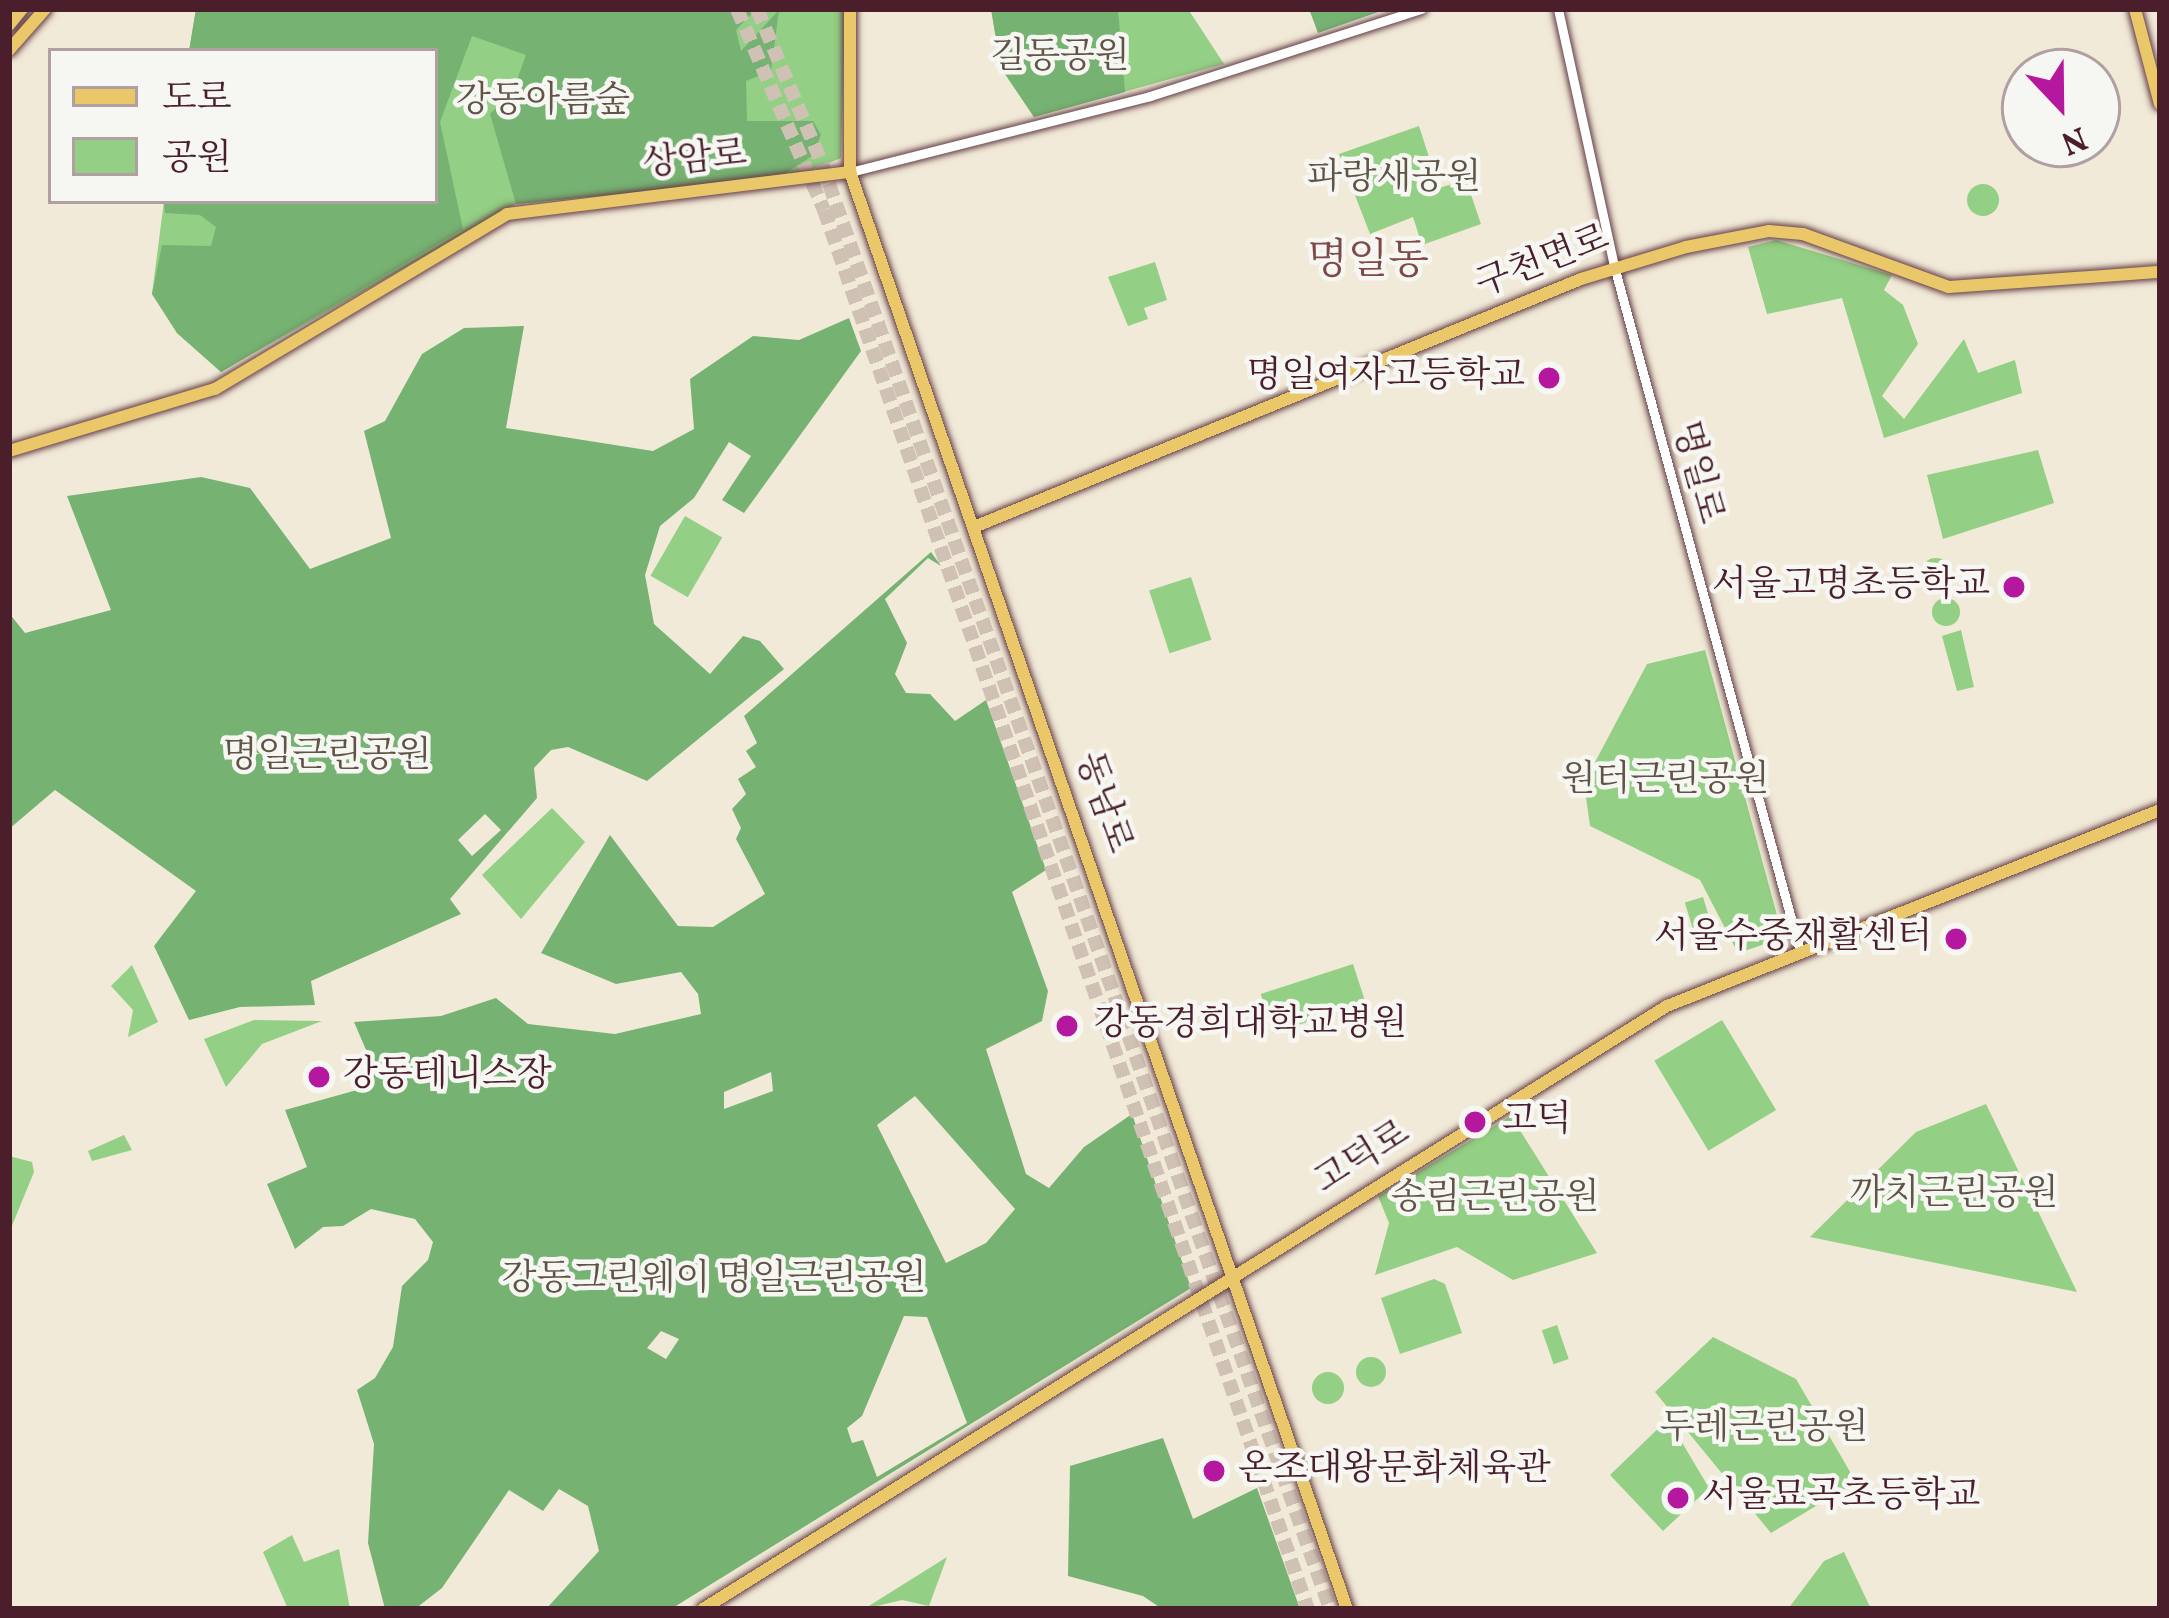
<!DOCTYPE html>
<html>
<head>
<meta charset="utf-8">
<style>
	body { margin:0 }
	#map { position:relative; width:2169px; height:1618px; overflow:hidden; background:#f2ead8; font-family:Vollkorn,"Noto Serif KR",serif }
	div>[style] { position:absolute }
	.green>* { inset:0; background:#93cf84; transform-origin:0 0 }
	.round { border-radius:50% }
	.forest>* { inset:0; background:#76b272 }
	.highway-tunnel>* { height:14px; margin-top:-7px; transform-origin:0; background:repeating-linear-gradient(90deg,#d0c1b5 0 14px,transparent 0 21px) }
	.roads { filter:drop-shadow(0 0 3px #633d45) drop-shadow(0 0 3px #633d45) }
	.minor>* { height:9px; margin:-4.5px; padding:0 4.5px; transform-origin:4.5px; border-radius:4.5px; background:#fff }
	.major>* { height:12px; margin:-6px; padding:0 6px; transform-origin:6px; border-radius:6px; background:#eac769 }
	.dots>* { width:33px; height:33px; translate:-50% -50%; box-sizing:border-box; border:6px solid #f6f6f2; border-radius:50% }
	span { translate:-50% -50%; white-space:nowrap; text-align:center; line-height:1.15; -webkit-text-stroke:9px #f6f6f2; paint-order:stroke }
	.park-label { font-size:36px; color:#605446 }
	.street-label { font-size:36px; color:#4a1f2b }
	.poi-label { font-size:36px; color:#4a1f2b }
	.right { translate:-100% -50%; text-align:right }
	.left { translate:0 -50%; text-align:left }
	.quarter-label { font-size:42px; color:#7e4a47 }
	.frame { position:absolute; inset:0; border:12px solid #4a1f2b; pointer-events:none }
	.legend { position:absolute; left:48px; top:48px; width:390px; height:156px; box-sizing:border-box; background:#f6f6f2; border:3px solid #b1a0a2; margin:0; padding:15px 21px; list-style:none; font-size:36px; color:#4a1f2b }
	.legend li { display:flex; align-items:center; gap:24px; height:60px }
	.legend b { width:60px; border:3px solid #b1a0a2 }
	.north { position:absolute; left:2001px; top:48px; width:120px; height:120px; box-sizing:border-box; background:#f6f6f2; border:3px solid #b1a0a2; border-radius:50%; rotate:158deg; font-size:33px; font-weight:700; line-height:48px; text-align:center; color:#4a1f2b }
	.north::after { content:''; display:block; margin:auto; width:42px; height:54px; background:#b5179e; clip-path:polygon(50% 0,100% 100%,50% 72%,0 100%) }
</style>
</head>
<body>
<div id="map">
	<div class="green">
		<div style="clip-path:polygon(196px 9px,845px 9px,841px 158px,797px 176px,516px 204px,221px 372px,177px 333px,152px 294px,164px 201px,435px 201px,435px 51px,189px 51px)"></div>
		<div style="clip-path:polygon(991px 9px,1188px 9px,1224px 64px,1034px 117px,1001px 68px)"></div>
		<div style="clip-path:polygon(1419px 126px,1439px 188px,1466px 180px,1481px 224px,1422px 245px,1413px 217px,1370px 234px,1339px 154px)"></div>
		<div class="round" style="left:1967px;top:184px;width:32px;height:32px"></div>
		<div style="clip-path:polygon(1776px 240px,1892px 275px,1884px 290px,1903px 305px,1918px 344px,1882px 396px,1904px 419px,1964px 339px,1978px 373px,2015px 360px,2022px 393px,1884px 438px,1842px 298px,1767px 314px,1748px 247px)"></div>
		<div style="clip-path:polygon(1155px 262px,1167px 300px,1144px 308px,1148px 319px,1128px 326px,1108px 277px)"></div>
		<div style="clip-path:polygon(2038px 450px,2054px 503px,1943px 539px,1927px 475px)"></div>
		<div style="left:685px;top:516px;width:43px;height:69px;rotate:30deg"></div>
		<div class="round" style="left:1921px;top:558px;width:30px;height:30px"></div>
		<div style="left:1191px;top:577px;width:66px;height:44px;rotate:72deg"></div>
		<div class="round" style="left:1932px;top:598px;width:28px;height:28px"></div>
		<div style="clip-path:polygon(1961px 630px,1974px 687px,1957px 691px,1942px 636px)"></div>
		<div style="clip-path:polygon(1705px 650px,1781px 930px,1780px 939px,1738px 953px,1700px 880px,1590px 826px,1584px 783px,1647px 664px)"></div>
		<div style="clip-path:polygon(552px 808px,585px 842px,521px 919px,482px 875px)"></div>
		<div style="left:1703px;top:897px;width:37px;height:19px;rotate:73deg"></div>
		<div style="left:1353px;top:964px;width:41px;height:97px;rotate:72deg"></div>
		<div style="clip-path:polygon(132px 965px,158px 1022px,128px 1037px,133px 1010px,111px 986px)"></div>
		<div style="clip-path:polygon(254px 1020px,322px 1021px,262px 1044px,226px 1087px,204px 1039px)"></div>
		<div style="left:1722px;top:1020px;width:105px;height:79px;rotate:59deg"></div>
		<div style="clip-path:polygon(1986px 1104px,2077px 1292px,1810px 1237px,1916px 1132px)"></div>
		<div style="clip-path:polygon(1511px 1116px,1597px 1253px,1513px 1280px,1457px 1247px,1375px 1275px,1389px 1223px,1378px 1196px)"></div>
		<div style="clip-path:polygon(124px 1135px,132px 1150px,92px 1161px,88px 1151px)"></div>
		<div style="clip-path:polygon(9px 1156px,32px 1162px,34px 1172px,9px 1233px)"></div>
		<div style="clip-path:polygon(1434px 1279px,1445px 1284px,1462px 1333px,1400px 1354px,1381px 1298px)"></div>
		<div style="left:1557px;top:1325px;width:36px;height:16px;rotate:71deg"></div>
		<div style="clip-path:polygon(1713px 1337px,1796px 1379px,1856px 1482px,1771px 1533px,1655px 1392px)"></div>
		<div class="round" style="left:1356px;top:1357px;width:30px;height:30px"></div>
		<div class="round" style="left:1312px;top:1372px;width:32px;height:32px"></div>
		<div style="clip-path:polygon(1668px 1419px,1709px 1488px,1663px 1531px,1610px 1475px)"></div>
		<div style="clip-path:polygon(292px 1535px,304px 1562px,339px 1549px,350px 1609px,288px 1609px,263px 1552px)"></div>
		<div style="clip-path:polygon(1844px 1552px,1871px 1609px,1788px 1609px,1824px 1561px)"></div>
		<div style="clip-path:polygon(947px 1557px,929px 1606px,902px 1600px,864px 1609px)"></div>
	</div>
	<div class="forest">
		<div style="clip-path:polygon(196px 9px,756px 9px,736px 30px,741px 51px,779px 10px,771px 71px,746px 81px,747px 121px,813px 121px,821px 135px,812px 156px,778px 178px,516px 204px,490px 114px,513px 91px,526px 55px,472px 36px,440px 122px,463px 229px,221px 372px,177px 333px,152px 294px,162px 245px,211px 246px,216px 227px,200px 215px,165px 213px,164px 201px,435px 201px,435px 51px,189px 51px)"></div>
		<div style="clip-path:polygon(991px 9px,1118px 9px,1125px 92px,1034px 117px,1001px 68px)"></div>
		<div style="clip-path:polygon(1309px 9px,1387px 9px,1318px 33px)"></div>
		<div style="clip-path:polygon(evenodd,849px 318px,861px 351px,744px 513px,722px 500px,751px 456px,729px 442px,694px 498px,660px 526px,645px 575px,654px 624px,710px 674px,743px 636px,760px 641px,784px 669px,647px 781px,568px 747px,551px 750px,534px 768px,537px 798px,450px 899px,461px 914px,311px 981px,315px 1005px,240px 1007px,189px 1020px,154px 946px,196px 891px,55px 790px,9px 829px,9px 613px,25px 633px,111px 610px,67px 496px,201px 477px,250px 488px,310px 569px,391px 538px,364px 431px,385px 421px,422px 354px,464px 328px,524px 326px,506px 428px,653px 451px,694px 429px,690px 379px,753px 336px,799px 340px,849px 318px,485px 814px,501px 830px,472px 856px,458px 840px,485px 814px)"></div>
		<div style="clip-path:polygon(evenodd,931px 552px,941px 566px,928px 558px,885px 599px,907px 643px,895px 674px,906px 693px,930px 694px,955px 721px,986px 700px,1046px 870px,1012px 892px,1048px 991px,1042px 1021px,986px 1049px,1026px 1174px,1049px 1188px,1084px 1147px,1132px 1114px,1191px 1288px,671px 1609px,546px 1609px,599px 1551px,588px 1506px,559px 1489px,543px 1511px,509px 1490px,442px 1588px,415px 1609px,385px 1609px,368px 1543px,374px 1444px,357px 1390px,375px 1378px,393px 1347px,402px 1286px,428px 1260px,433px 1242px,415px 1219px,371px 1209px,343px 1226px,323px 1227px,295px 1249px,267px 1184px,307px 1167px,285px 1110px,357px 1090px,355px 1081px,376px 1073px,354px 1022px,441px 1016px,496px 998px,528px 1024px,615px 1034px,701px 1014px,698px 994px,681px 972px,616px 984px,541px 953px,610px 835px,678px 926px,713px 927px,765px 894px,736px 839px,741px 828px,732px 809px,746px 794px,738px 779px,756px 767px,746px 751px,757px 743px,744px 716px,931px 552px,771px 1072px,773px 1091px,724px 1109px,724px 1092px,771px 1072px,931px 552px,915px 1096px,1015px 1209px,986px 1243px,946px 1263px,877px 1125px,915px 1096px,931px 552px,904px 1316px,927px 1317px,967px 1423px,877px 1477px,863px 1440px,852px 1443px,847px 1428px,862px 1416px,904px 1316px,931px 552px,661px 1331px,679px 1339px,666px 1359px,647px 1348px,661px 1331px)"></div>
		<div style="clip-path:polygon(1163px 1438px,1193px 1519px,1257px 1488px,1300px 1609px,1162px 1609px,1143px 1596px,1068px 1576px,1070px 1466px)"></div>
	</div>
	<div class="highway-tunnel">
		<div style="left:737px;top:9px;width:219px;rotate:66.6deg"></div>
		<div style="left:824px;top:210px;width:1480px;rotate:70.92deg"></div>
		<div style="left:757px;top:9px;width:168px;rotate:67.2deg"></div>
		<div style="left:822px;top:164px;width:1532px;rotate:70.63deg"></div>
	</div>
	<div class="roads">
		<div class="minor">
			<div style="left:1558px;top:9px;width:263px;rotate:77.7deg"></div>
			<div style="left:1614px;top:266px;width:707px;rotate:74.82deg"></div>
			<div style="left:850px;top:172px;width:309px;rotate:-14.2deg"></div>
			<div style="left:1150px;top:96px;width:285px;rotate:-17.8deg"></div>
		</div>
		<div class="major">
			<div style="left:850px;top:9px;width:163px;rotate:90deg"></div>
			<div style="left:850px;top:172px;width:1521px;rotate:70.92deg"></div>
			<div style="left:2135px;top:9px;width:98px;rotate:75.3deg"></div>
			<div style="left:9px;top:25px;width:21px;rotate:-51deg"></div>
			<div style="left:9px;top:50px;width:55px;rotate:-48.7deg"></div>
			<div style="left:9px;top:451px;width:215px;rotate:-16.8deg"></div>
			<div style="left:215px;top:389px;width:340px;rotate:-30.9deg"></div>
			<div style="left:507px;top:214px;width:346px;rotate:-7deg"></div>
			<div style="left:974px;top:527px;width:656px;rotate:-22.22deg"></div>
			<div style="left:1581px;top:279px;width:110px;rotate:-16.9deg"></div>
			<div style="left:1686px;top:247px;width:85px;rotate:-10.9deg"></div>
			<div style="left:1769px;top:231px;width:34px;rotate:5deg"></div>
			<div style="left:1803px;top:234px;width:155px;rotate:20deg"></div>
			<div style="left:1949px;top:287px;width:212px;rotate:-4.1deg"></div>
			<div style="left:703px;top:1609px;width:1137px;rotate:-32.03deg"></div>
			<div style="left:1667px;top:1006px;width:531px;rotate:-21.68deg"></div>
		</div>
	</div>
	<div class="dots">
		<div style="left:1549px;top:378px;background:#b5179e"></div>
		<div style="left:2014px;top:587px;background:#b5179e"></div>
		<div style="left:1956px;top:939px;background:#b5179e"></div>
		<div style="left:1067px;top:1026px;background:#b5179e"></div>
		<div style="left:319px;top:1077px;background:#b5179e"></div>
		<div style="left:1475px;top:1122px;background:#b5179e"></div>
		<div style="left:1214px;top:1471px;background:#b5179e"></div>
		<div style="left:1678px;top:1498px;background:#b5179e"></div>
	</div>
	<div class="park-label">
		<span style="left:1060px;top:59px">길동공원</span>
		<span style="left:543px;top:103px">강동아름숲</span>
		<span style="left:1394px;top:180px">파랑새공원</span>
		<span style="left:327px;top:758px">명일근린공원</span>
		<span style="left:1665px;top:782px">원터근린공원</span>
		<span style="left:1954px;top:1196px">까치근린공원</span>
		<span style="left:1495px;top:1200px">송림근린공원</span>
		<span style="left:714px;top:1281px">강동그린웨이 명일근린공원</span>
		<span style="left:1764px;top:1430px">두레근린공원</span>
	</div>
	<div class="street-label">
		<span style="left:695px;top:161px;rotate:-6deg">상암로</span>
		<span style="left:1543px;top:263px;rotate:-21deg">구천면로</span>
		<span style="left:1696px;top:473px;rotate:75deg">명일로</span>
		<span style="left:1102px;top:803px;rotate:71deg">동남로</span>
		<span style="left:1363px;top:1159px;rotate:-32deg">고덕로</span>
	</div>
	<div class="poi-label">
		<span class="right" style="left:1525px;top:378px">명일여자고등학교</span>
		<span class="right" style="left:1990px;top:587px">서울고명초등학교</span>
		<span class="right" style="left:1932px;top:939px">서울수중재활센터</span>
		<span class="left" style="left:1094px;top:1026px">강동경희대학교병원</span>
		<span class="left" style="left:343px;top:1077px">강동테니스장</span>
		<span class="left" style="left:1502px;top:1122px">고덕</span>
		<span class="left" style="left:1238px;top:1471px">온조대왕문화체육관</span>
		<span class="left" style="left:1702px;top:1498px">서울묘곡초등학교</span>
	</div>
	<div class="quarter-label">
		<span style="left:1368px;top:263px">명일동</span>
	</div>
	<div class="frame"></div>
	<ul class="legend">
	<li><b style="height:15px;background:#eac769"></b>도로</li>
	<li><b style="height:33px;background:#93cf84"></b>공원</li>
	</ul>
	<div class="north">N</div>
</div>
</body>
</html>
